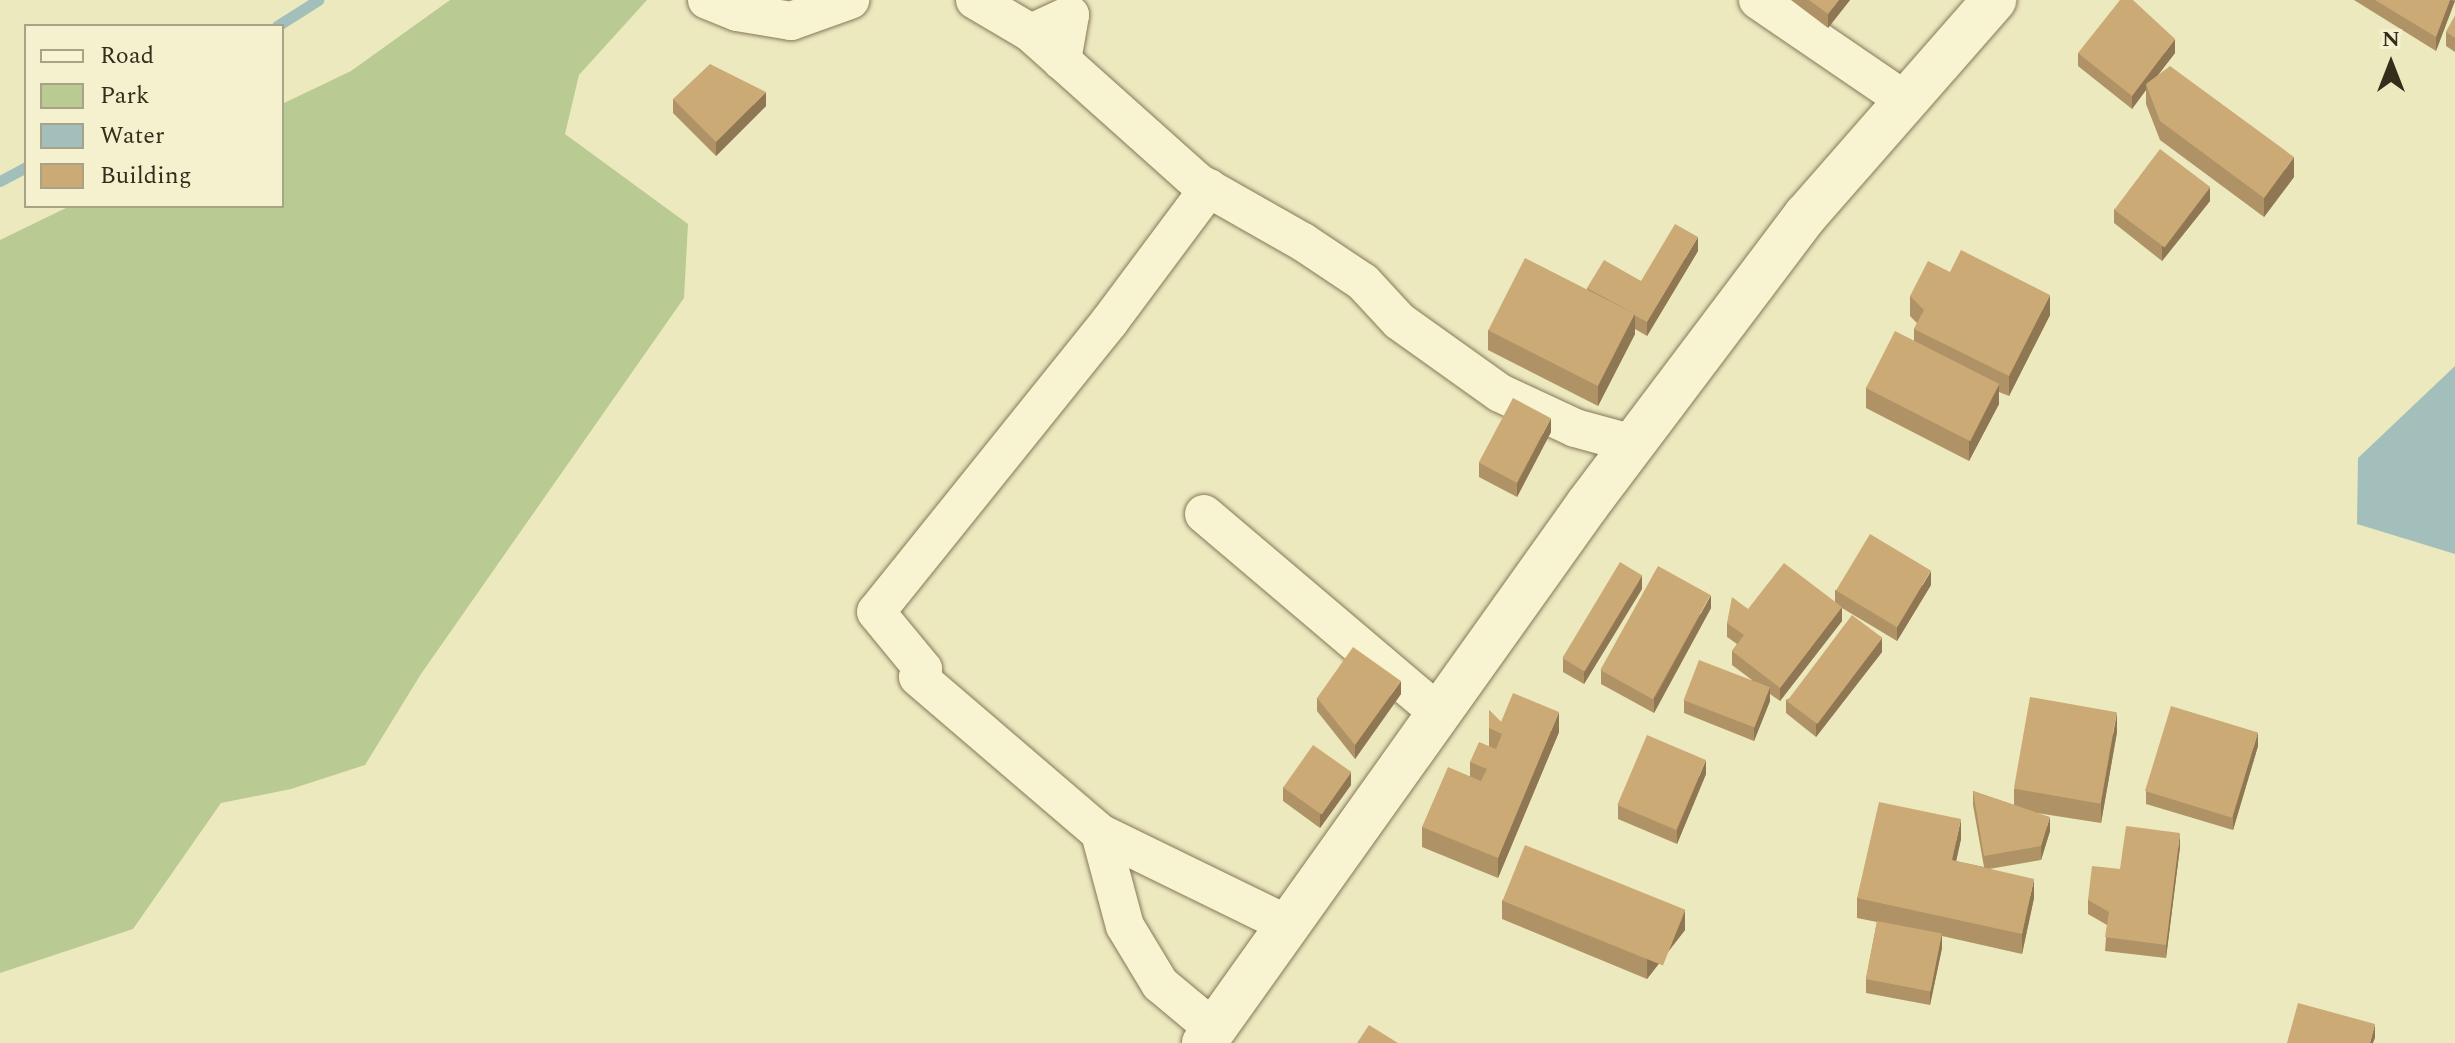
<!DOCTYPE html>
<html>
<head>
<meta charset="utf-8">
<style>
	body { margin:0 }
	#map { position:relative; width:2455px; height:1043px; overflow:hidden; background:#ede9bf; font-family:Spectral,serif }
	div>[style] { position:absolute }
	.green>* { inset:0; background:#b9cb93 }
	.water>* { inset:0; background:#a2bfbc }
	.stream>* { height:11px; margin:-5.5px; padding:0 5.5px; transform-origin:5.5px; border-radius:5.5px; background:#a2bfbc }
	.roads { filter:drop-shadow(0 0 2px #867958) drop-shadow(0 0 2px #867958) }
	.street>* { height:38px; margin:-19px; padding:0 19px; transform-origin:19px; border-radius:19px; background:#f8f4d2 }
	.secondary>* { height:44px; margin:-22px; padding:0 22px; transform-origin:22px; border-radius:22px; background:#f8f4d2 }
	.wall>* { inset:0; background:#af9265 }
	.shaded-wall>* { inset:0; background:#8e7752 }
	.building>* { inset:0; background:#cbaa75; transform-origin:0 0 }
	span { translate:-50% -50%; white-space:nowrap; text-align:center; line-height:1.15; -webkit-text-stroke:6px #f5f1cf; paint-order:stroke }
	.legend { position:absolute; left:24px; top:24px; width:260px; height:184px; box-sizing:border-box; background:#f5f1cf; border:2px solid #a8a387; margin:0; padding:10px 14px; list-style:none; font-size:24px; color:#352d1c }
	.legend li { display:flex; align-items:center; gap:16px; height:40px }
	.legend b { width:40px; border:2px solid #a8a387 }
	.north { position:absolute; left:2351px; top:24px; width:80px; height:80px; -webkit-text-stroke:6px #f5f1cf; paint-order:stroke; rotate:0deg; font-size:22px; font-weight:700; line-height:32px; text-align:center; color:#352d1c }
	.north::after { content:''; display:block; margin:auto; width:28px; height:36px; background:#352d1c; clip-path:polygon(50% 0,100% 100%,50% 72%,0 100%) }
</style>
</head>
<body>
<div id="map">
	<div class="green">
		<div style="clip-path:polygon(450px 0,647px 0,579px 75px,565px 134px,688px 224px,684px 298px,421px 674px,365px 765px,291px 789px,221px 803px,133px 929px,0 973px,0 240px,70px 206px,282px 206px,282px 104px,351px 71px)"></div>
	</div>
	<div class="water">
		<div style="clip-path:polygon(2455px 366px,2455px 554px,2357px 524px,2358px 458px)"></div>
	</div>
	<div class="stream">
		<div style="left:277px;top:26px;width:49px;rotate:-32.4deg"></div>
		<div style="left:0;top:181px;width:30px;rotate:-28deg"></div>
	</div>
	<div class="roads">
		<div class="street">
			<div style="left:707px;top:0;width:32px;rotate:22deg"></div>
			<div style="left:737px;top:12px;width:55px;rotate:9.5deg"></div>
			<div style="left:791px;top:21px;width:63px;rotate:-19.6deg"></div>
			<div style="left:975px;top:0;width:65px;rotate:30.5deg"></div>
			<div style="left:1031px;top:33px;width:225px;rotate:41.8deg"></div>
			<div style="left:1199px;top:183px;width:120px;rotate:29.6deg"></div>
			<div style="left:1303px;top:242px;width:72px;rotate:33.7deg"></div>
			<div style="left:1363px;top:282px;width:53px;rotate:47.3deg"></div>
			<div style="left:1399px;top:321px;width:124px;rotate:35.5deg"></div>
			<div style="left:1500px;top:393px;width:83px;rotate:25deg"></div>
			<div style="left:1575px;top:428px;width:60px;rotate:15.4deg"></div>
			<div style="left:1758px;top:0;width:179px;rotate:34.3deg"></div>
			<div style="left:1031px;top:33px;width:43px;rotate:-24.8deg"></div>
			<div style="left:1070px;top:15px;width:47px;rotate:99.9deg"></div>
			<div style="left:1209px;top:188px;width:166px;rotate:126.7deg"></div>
			<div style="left:1110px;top:321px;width:373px;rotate:128.8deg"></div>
			<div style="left:876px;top:612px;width:74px;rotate:50.5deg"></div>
			<div style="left:923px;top:669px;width:9px;rotate:122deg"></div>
			<div style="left:918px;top:677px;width:240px;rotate:40.6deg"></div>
			<div style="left:1100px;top:833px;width:96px;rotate:75deg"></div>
			<div style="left:1125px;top:926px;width:68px;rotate:58.9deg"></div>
			<div style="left:1160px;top:984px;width:70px;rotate:39.8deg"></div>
			<div style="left:1204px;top:514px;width:308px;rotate:40.3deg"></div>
			<div style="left:1100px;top:833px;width:210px;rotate:26deg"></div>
		</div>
		<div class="secondary">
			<div style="left:1204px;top:1043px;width:662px;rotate:-54.53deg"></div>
			<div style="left:1588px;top:504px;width:362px;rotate:-53deg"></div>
			<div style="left:1806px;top:215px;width:286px;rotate:-48.8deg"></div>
		</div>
	</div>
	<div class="wall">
		<div style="clip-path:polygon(1791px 0,1850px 0,1828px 28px)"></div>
		<div style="clip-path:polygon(2354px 0,2455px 0,2436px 51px)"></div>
		<div style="clip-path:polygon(2455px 16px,2455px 52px,2446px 46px,2446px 32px)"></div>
		<div style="clip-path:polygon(2078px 53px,2175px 53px,2158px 75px,2294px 177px,2264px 217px,2160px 140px,2146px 104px,2146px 90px,2132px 109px,2078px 66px)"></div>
		<div style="clip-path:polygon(673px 99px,766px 106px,716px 156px,673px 113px)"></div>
		<div style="clip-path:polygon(2210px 201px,2162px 261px,2114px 223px,2114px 209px)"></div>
		<div style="clip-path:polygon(1698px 251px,1647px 336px,1635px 329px,1635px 334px,1598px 406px,1488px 350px,1488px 330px,1587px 290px,1587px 288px,1641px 281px)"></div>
		<div style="clip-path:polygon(1950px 272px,2050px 315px,2009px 396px,1999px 392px,1999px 404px,1969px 461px,1866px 408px,1866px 388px,1914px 341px,1914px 329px,1917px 323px,1910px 316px,1910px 296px)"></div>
		<div style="clip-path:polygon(1551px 432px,1517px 497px,1479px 477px,1479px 463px)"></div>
		<div style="clip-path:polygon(1931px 585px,1897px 641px,1842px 608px,1842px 621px,1780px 701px,1770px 694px,1770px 701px,1754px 741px,1684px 713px,1684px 700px,1752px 680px,1732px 665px,1732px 651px,1737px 644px,1727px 637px,1727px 623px,1748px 609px,1835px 602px,1835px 590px)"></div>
		<div style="clip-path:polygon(1642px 589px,1584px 684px,1563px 672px,1563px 658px)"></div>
		<div style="clip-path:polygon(1711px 608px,1654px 713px,1601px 684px,1601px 670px)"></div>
		<div style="clip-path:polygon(1882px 652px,1816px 737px,1786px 713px,1786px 700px)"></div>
		<div style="clip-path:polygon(1401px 694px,1355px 759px,1317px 711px,1317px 698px)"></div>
		<div style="clip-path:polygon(1489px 710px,1501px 722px,1559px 732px,1498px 878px,1422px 847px,1422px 827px,1470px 776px,1470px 762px,1489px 746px)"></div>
		<div style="clip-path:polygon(2117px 732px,2101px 823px,2037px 813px,2050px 831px,2041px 860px,1989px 869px,2034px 898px,2022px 954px,1942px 936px,1942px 948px,1930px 1005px,1866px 993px,1866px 979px,1877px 922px,1857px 918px,1857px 898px,1961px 839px,1956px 861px,1984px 867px,1973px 805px,1973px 791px,2014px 805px,2014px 789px)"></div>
		<div style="clip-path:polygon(2258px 746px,2233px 830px,2146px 804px,2146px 791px)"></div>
		<div style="clip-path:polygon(1706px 774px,1677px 844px,1618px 819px,1618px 805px)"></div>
		<div style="clip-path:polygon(1351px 785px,1320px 828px,1283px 801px,1283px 787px)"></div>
		<div style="clip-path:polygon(2180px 847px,2166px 958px,2105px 951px,2107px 925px,2088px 914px,2088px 900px)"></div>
		<div style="clip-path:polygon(1502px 900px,1685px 930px,1647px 979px,1502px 919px)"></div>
	</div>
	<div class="shaded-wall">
		<div style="clip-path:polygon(1839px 0,1850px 0,1828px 28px,1828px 14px)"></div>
		<div style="clip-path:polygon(2450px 0,2455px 1px,2436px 51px,2436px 37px)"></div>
		<div style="clip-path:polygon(2175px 39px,2175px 53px,2148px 88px,2146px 84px,2146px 90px,2132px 109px,2132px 96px)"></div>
		<div style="clip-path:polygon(766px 92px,766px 106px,716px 156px,716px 142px)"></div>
		<div style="clip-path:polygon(2294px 157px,2294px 177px,2264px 217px,2264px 198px)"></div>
		<div style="clip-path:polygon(2210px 187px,2210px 201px,2162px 261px,2162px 247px)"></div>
		<div style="clip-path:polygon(1698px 237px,1698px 251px,1647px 336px,1647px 322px)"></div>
		<div style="clip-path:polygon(2050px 295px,2050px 315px,2009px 396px,2009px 376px)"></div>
		<div style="clip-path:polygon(1635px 314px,1635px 334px,1598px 406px,1598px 386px)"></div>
		<div style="clip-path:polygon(1999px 384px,1999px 404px,1969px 461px,1969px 441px)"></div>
		<div style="clip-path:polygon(1551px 418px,1551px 432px,1517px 497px,1517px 484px)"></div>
		<div style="clip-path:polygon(1931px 571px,1931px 585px,1897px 641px,1897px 628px)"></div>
		<div style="clip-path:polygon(1642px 575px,1642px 589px,1584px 684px,1584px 670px)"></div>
		<div style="clip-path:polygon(1711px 595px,1711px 608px,1654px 713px,1654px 699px)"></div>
		<div style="clip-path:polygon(1842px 607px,1842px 621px,1780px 701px,1780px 688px)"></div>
		<div style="clip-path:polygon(1882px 638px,1882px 652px,1816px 737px,1816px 723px)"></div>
		<div style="clip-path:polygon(1401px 681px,1401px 694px,1355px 759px,1355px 745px)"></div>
		<div style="clip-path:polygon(1770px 687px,1770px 701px,1754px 741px,1754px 727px)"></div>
		<div style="clip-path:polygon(1559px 712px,1559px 732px,1498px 878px,1498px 858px)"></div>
		<div style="clip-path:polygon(2117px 712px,2117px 732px,2101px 823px,2101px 803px)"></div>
		<div style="clip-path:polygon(2258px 732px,2258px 746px,2233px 830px,2233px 816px)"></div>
		<div style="clip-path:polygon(1706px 760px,1706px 774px,1677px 844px,1677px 830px)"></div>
		<div style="clip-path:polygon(1351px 772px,1351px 785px,1320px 828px,1320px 814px)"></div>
		<div style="clip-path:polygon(2050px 817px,2050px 831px,2041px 860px,2041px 846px)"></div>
		<div style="clip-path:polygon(1961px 819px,1961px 839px,1952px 880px,1952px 860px)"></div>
		<div style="clip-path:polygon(2180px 833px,2180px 847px,2166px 958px,2166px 945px)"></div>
		<div style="clip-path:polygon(2034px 879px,2034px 898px,2022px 954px,2022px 934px)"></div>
		<div style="clip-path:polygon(1685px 910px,1685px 930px,1647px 979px,1647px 959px)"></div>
		<div style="clip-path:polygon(1942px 934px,1942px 948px,1930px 1005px,1930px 991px)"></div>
		<div style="clip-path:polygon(2375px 1024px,2375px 1038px,2373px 1043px,2370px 1043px)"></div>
	</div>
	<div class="building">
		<div style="clip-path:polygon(1809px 0,1839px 0,1828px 14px)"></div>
		<div style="clip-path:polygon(2120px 0,2133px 0,2175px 39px,2132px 96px,2078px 53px)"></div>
		<div style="clip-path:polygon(2375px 0,2450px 0,2436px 37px)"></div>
		<div style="clip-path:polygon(2455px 16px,2455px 38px,2446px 32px)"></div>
		<div style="clip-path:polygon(710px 64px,766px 92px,716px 142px,673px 99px)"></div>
		<div style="clip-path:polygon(2170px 66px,2294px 157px,2264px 198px,2160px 121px,2146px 84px)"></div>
		<div style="left:2160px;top:149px;width:63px;height:76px;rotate:37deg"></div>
		<div style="clip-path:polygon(1675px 224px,1698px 237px,1647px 322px,1634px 315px,1635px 314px,1587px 288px,1604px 260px,1641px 281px)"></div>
		<div style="clip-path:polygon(1961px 250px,2050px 295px,2009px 376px,1914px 329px,1924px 310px,1910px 296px,1928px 261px,1950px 272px)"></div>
		<div style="left:1525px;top:258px;width:123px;height:81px;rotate:27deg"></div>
		<div style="left:1895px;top:331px;width:117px;height:64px;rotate:27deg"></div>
		<div style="left:1513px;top:398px;width:43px;height:73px;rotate:28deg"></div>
		<div style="left:1870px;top:534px;width:71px;height:66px;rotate:31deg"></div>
		<div style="left:1620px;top:562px;width:26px;height:112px;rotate:31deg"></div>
		<div style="clip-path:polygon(1784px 563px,1842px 607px,1780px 688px,1732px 651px,1744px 635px,1727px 623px,1732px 597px,1748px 609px)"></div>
		<div style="left:1658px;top:566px;width:60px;height:119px;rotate:29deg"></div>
		<div style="left:1852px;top:615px;width:38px;height:108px;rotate:37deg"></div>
		<div style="clip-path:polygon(1353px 647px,1401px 681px,1355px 745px,1317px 698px)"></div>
		<div style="left:1699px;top:660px;width:76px;height:43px;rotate:21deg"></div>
		<div style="clip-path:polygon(1513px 693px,1559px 712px,1498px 858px,1422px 827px,1448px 767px,1481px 781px,1487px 769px,1470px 762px,1479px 742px,1496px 749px,1502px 734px,1489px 728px,1489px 710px,1501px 722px)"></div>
		<div style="left:2030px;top:697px;width:88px;height:93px;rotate:10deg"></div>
		<div style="left:2171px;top:706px;width:91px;height:89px;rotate:17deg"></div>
		<div style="left:1647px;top:735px;width:64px;height:76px;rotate:23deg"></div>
		<div style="left:1313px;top:745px;width:47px;height:52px;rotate:35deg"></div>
		<div style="clip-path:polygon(1973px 791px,2050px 817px,2041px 846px,1984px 856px)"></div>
		<div style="clip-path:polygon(1879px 802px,1961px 819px,1952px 860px,2034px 879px,2022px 934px,1857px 898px)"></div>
		<div style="clip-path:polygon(2126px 826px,2180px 833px,2166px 945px,2105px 937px,2109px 912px,2088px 900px,2092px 866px,2120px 869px)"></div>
		<div style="left:1525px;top:845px;width:173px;height:60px;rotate:22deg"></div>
		<div style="left:1877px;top:921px;width:66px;height:59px;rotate:11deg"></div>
		<div style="clip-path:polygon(2298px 1003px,2375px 1024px,2370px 1043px,2287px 1043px)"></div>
		<div style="clip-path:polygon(1369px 1025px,1398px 1043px,1357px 1043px)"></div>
	</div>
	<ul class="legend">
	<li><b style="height:10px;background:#f8f4d2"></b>Road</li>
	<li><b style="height:22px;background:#b9cb93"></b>Park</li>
	<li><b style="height:22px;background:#a2bfbc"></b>Water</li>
	<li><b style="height:22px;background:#cbaa75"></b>Building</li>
	</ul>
	<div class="north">N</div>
</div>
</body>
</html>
